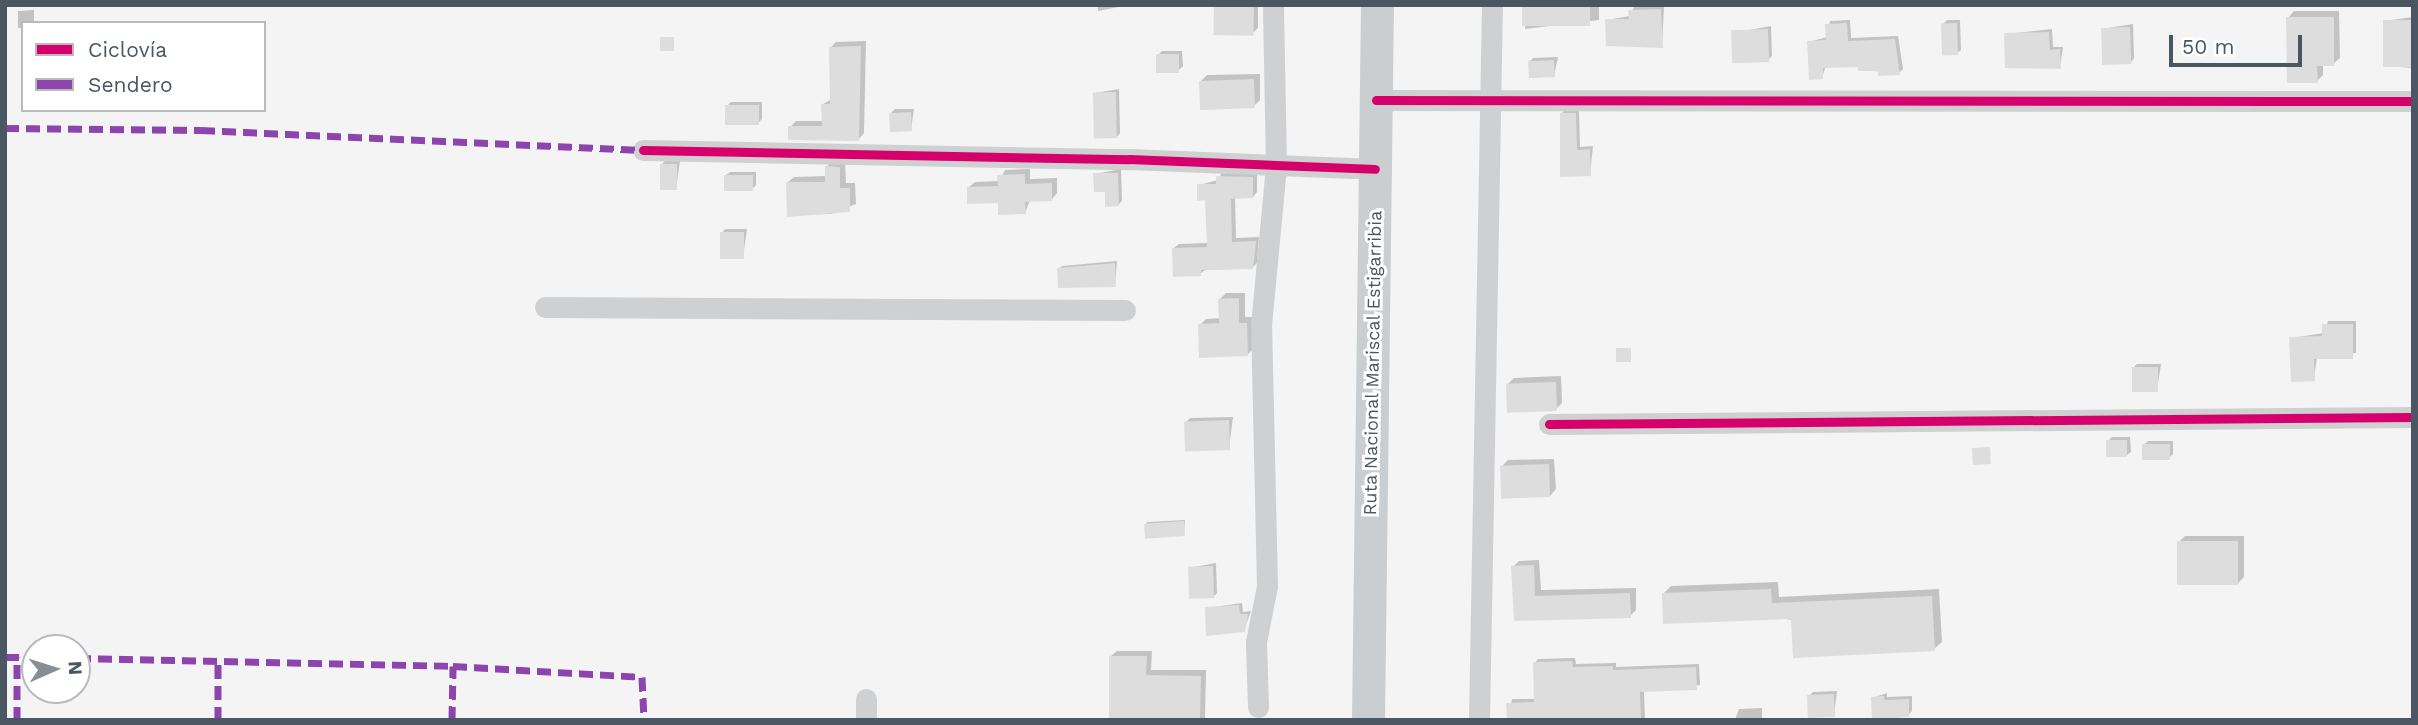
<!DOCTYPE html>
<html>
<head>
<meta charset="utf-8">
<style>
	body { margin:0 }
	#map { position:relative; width:2418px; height:725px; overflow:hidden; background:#f4f4f4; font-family:"Work Sans",sans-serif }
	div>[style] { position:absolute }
	.shadow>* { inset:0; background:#0003 }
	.building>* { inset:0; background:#ddddde; transform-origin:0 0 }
	.street>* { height:21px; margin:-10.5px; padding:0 10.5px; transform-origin:10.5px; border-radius:10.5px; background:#ced0d2 }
	.primary>* { height:33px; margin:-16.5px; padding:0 16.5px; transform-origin:16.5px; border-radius:16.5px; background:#caced1 }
	.quiet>* { height:7px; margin-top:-3.5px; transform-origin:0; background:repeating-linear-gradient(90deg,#8e44ad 0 14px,transparent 0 21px) }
	.cycleway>* { height:9px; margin:-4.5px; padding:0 4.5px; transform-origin:4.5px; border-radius:4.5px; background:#d6006c }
	span { translate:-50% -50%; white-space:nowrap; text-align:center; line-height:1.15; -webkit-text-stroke:6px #fff; paint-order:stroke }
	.street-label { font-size:18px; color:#4a5661 }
	.frame { position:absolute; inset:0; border:7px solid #4a5661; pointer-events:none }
	.legend { position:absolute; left:21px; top:21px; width:245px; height:91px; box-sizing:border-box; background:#fff; border:2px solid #b7bbc0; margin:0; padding:9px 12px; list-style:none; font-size:21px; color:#4a5661 }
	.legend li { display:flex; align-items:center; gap:14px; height:35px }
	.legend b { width:35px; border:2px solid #b7bbc0 }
	.north { position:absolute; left:21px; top:634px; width:70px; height:70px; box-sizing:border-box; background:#fff; border:2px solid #b7bbc0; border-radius:50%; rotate:87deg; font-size:19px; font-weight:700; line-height:28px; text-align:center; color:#4a5661 }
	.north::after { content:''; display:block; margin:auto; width:24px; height:32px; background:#868d94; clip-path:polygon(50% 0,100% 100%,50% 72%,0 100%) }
	.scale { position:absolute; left:2169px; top:35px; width:133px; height:32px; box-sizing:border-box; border:4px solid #4a5661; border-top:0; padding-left:9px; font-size:21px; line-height:24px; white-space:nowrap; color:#4a5661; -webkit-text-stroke:5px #fff; paint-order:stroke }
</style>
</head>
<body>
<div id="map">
	<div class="shadow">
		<div style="clip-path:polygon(1098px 5px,1124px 5px,1124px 6px,1098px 11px)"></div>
		<div style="clip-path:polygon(1164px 5px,1185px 5px,1164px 7px)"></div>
		<div style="clip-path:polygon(1216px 5px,1258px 5px,1258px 28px,1254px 32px)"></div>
		<div style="clip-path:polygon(1527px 5px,1599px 5px,1599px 20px,1525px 29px)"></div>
		<div style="clip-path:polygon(1664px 6px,1662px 46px,1607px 20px,1630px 16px,1634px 7px)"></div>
		<div style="clip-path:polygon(34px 10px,34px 23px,23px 23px,23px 28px,18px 28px,18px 11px)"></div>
		<div style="clip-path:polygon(2294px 11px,2339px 11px,2340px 58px,2333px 64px,2323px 64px,2323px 75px,2317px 81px,2288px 18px)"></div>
		<div style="clip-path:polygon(2413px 17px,2413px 68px,2386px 66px,2384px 21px)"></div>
		<div style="clip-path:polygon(1850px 20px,1851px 38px,1898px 36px,1903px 69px,1899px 73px,1860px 70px,1860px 65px,1826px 66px,1822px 77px,1809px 42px,1827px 37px,1830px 21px)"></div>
		<div style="clip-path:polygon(1947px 20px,1960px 20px,1961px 50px,1957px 53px,1943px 24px)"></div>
		<div style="clip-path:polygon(2133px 24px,2134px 58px,2131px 62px,2102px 29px)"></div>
		<div style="clip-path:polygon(1771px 26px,1772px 56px,1768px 60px,1733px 33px)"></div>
		<div style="clip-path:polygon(2052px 29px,2053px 47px,2063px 47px,2060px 67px,2006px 34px)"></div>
		<div style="clip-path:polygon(866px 41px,864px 133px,859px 139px,790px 127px,796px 121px,824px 121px,823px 104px,832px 99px,830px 48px,836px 42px)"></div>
		<div style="clip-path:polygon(1162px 51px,1182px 51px,1183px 66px,1179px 70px,1158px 55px)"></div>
		<div style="clip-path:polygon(1558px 57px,1554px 76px,1529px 62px,1533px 58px)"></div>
		<div style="clip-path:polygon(1260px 74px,1260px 100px,1254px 106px,1201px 81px,1207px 75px)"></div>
		<div style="clip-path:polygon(1119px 89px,1120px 133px,1117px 137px,1095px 93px)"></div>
		<div style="clip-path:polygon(731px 102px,762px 102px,762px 119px,758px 123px,727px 106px)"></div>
		<div style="clip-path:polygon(895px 109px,914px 109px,911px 129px,891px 113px)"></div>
		<div style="clip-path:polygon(1565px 110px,1579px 110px,1580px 147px,1593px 146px,1590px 174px,1561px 175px,1561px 114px)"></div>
		<div style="clip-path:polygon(666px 160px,680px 161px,676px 189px,662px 164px)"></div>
		<div style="clip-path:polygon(833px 161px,845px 161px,846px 183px,855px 183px,856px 204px,831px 214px,788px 215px,787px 183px,794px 177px,827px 176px,826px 167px)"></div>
		<div style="clip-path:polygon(1030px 169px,1030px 179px,1057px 178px,1057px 193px,1052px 199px,1030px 200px,1025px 213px,969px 187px,975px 182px,999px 181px,1005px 170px)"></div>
		<div style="clip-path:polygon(1121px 169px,1122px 201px,1118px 205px,1095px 174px)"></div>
		<div style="clip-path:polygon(730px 172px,756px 172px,756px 185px,752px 189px,726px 175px)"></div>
		<div style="clip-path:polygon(1222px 172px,1257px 173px,1257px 192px,1253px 197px,1235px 197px,1236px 238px,1259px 237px,1257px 263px,1252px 268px,1205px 270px,1200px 274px,1174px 248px,1179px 244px,1208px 243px,1207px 199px,1199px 185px,1218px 180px)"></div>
		<div style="clip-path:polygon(725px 229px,747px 229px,743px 257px,722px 233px)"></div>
		<div style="clip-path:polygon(1117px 261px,1115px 285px,1059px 269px,1062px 266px)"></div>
		<div style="clip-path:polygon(1226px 293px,1245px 293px,1245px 317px,1252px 317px,1253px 349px,1247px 355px,1200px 325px,1206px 319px,1221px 318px,1220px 299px)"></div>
		<div style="clip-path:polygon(2328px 321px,2356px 321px,2356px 353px,2317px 357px,2314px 379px,2291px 338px,2324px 333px)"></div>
		<div style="clip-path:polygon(2137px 364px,2161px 364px,2157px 390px,2133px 368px)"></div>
		<div style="clip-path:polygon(1561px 376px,1562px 403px,1556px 409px,1508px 384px,1514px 378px)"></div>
		<div style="clip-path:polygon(1233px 417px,1229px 448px,1186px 422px,1190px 418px)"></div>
		<div style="clip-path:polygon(2112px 437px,2130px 437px,2131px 452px,2127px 455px,2108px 441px)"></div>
		<div style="clip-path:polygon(2148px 441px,2173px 441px,2173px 454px,2169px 458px,2144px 445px)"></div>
		<div style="clip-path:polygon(1554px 459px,1556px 489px,1550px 496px,1502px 466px,1508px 460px)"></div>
		<div style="clip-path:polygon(1185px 520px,1184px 534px,1146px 524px,1147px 522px)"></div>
		<div style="clip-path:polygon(2185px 536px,2244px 536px,2244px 577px,2238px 583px,2179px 542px)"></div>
		<div style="clip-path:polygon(1539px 560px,1541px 590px,1636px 588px,1636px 610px,1630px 616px,1515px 619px,1513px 567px,1519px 561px)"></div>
		<div style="clip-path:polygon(1216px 563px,1217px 593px,1213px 597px,1189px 568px)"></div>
		<div style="clip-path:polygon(1778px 582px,1779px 597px,1939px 589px,1942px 642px,1934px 649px,1663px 594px,1671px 586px)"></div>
		<div style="clip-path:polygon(1242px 603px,1243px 612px,1251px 611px,1244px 630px,1207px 608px)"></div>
		<div style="clip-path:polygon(1117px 651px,1152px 651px,1151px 670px,1206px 670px,1205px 720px,1110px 719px,1111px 656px)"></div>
		<div style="clip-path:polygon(1575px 658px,1576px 664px,1616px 663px,1616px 667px,1699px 664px,1700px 685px,1644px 691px,1645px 720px,1508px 720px,1512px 699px,1536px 699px,1535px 663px,1538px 659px)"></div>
		<div style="clip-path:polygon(1837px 691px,1834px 716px,1809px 696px,1813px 692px)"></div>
		<div style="clip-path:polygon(1887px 693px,1887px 697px,1912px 696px,1912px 711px,1908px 715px,1872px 698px)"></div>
		<div style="clip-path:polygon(1762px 708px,1762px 720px,1735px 720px,1739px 709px)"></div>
	</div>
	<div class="building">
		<div style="left:1214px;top:5px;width:40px;height:30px;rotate:1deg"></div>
		<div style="left:1590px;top:5px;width:21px;height:68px;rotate:90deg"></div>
		<div style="clip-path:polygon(1661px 9px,1663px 48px,1606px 46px,1605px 19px,1629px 19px,1628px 10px)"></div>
		<div style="clip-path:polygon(2286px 17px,2334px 17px,2334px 66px,2317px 66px,2318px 83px,2287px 83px)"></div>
		<div style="left:2413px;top:20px;width:47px;height:30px;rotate:90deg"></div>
		<div style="clip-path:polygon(1847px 23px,1848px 41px,1895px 39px,1900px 75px,1878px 76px,1878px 71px,1858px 71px,1858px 67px,1823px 68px,1823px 79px,1809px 80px,1807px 41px,1826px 40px,1825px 24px)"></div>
		<div style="left:1957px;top:23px;width:32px;height:16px;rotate:88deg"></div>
		<div style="left:2130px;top:27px;width:37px;height:29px;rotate:88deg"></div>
		<div style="left:1768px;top:29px;width:33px;height:37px;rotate:88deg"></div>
		<div style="clip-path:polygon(2049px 32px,2050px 50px,2060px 49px,2061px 69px,2005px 68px,2004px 33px)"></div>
		<div style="left:660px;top:37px;width:14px;height:14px"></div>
		<div style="clip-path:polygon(861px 46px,859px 141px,788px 140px,788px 126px,822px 126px,821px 104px,830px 104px,829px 47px)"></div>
		<div style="left:1156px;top:54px;width:23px;height:19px"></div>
		<div style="left:1554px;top:60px;width:17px;height:26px;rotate:87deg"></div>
		<div style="left:1254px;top:79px;width:29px;height:55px;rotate:88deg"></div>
		<div style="left:1116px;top:92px;width:46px;height:23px;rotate:89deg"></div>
		<div style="left:725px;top:105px;width:34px;height:20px"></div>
		<div style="left:911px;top:112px;width:19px;height:22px;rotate:87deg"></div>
		<div style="clip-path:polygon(1560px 113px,1576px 113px,1577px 150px,1590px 149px,1591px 176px,1560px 177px)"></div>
		<div style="left:660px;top:164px;width:17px;height:26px"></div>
		<div style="clip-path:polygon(825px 166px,840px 167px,840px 188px,850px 188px,850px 212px,787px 217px,786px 182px,825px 182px)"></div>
		<div style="clip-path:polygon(1093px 173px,1118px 173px,1119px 206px,1105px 207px,1105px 192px,1094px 192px)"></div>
		<div style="clip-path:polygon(1025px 174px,1025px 184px,1052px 183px,1052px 201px,1025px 202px,1026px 214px,998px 215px,998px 203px,967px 204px,967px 187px,998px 186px,997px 175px)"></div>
		<div style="left:724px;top:175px;width:29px;height:16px"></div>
		<div style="clip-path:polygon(1216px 176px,1253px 177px,1253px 198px,1231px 199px,1232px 242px,1256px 241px,1253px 269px,1201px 270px,1201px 276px,1173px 277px,1172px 248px,1207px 247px,1205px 200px,1197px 201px,1197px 184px,1216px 184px)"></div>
		<div style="left:720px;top:232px;width:24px;height:27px"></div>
		<div style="clip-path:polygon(1115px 263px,1116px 287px,1058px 288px,1057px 268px)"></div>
		<div style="clip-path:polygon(1239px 298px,1239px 323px,1247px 323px,1248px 356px,1199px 358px,1198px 324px,1219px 323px,1218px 299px)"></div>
		<div style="clip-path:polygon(2322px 324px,2353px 324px,2353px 359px,2314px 359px,2315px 381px,2291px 382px,2289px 337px,2322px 336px)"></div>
		<div style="left:1631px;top:348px;width:14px;height:15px;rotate:90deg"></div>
		<div style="left:2132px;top:367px;width:26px;height:25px"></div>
		<div style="left:1556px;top:382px;width:29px;height:50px;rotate:88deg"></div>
		<div style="left:1229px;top:420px;width:30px;height:45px;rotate:88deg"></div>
		<div style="left:2127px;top:440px;width:17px;height:21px;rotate:90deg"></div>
		<div style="left:2170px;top:444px;width:16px;height:28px;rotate:90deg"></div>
		<div style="left:1990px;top:447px;width:17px;height:18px;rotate:87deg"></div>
		<div style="left:1549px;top:464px;width:33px;height:49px;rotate:88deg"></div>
		<div style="left:1184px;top:521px;width:15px;height:40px;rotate:86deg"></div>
		<div style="left:2177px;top:541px;width:61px;height:44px"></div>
		<div style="clip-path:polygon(1534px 565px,1535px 596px,1630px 593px,1631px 618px,1514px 621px,1511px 566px)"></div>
		<div style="left:1213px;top:566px;width:32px;height:25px;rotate:88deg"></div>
		<div style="clip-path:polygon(1771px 589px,1772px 603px,1932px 596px,1935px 651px,1793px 658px,1791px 619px,1663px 624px,1662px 593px)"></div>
		<div style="clip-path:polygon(1239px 605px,1240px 614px,1248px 614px,1245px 632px,1206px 636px,1205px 607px)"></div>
		<div style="clip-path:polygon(1109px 656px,1147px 656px,1146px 675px,1201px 676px,1200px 720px,1109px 720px)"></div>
		<div style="clip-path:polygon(1572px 661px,1573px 667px,1613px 666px,1613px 670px,1696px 667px,1697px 690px,1640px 692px,1641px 720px,1507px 720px,1506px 703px,1534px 702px,1533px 662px)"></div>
		<div style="left:1834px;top:694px;width:23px;height:27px;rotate:88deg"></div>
		<div style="clip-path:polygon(1884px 696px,1884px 700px,1909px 699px,1909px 717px,1872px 720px,1871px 697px)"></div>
	</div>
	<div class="street">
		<div style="left:1376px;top:100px;width:1037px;rotate:0.06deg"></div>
		<div style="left:643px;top:150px;width:486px;rotate:1.1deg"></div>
		<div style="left:1129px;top:159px;width:246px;rotate:2.3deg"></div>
		<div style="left:545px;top:307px;width:580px;rotate:0.3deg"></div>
		<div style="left:1549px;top:424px;width:864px;rotate:-0.46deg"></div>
		<div style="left:1258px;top:707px;width:65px;rotate:-91.8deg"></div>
		<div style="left:1256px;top:642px;width:57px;rotate:-78.9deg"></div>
		<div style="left:1267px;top:586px;width:261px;rotate:-91.3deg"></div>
		<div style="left:1261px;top:325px;width:161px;rotate:-84.6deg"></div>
		<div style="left:1276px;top:165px;width:160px;rotate:-91.1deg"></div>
		<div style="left:866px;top:720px;width:21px;rotate:-90deg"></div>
		<div style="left:1479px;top:720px;width:715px;rotate:-88.96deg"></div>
	</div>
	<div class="primary">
		<div style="left:1368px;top:720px;width:715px;rotate:-89.28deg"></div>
	</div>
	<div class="quiet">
		<div style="left:5px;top:128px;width:196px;rotate:0.6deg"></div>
		<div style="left:201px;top:130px;width:442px;rotate:2.6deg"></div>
		<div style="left:5px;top:657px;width:30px"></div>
		<div style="left:77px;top:658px;width:376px;rotate:1.2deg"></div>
		<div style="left:453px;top:666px;width:189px;rotate:3.3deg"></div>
		<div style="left:642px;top:677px;width:43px;rotate:87.3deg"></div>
		<div style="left:17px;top:720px;width:63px;rotate:-90deg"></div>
		<div style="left:218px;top:720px;width:59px;rotate:-90deg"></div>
		<div style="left:452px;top:720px;width:54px;rotate:-88.9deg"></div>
	</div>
	<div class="cycleway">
		<div style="left:1376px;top:100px;width:1037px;rotate:0.06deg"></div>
		<div style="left:643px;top:150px;width:486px;rotate:1.1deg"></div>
		<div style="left:1129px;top:159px;width:246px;rotate:2.3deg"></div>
		<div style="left:1549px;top:424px;width:864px;rotate:-0.46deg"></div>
	</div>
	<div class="street-label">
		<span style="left:1373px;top:363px;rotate:-89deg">Ruta Nacional Mariscal Estigarribia</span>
	</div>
	<div class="frame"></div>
	<ul class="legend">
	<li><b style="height:9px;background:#d6006c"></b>Ciclovía</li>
	<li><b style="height:9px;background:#8e44ad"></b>Sendero</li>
	</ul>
	<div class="north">N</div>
	<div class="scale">50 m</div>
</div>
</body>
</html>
